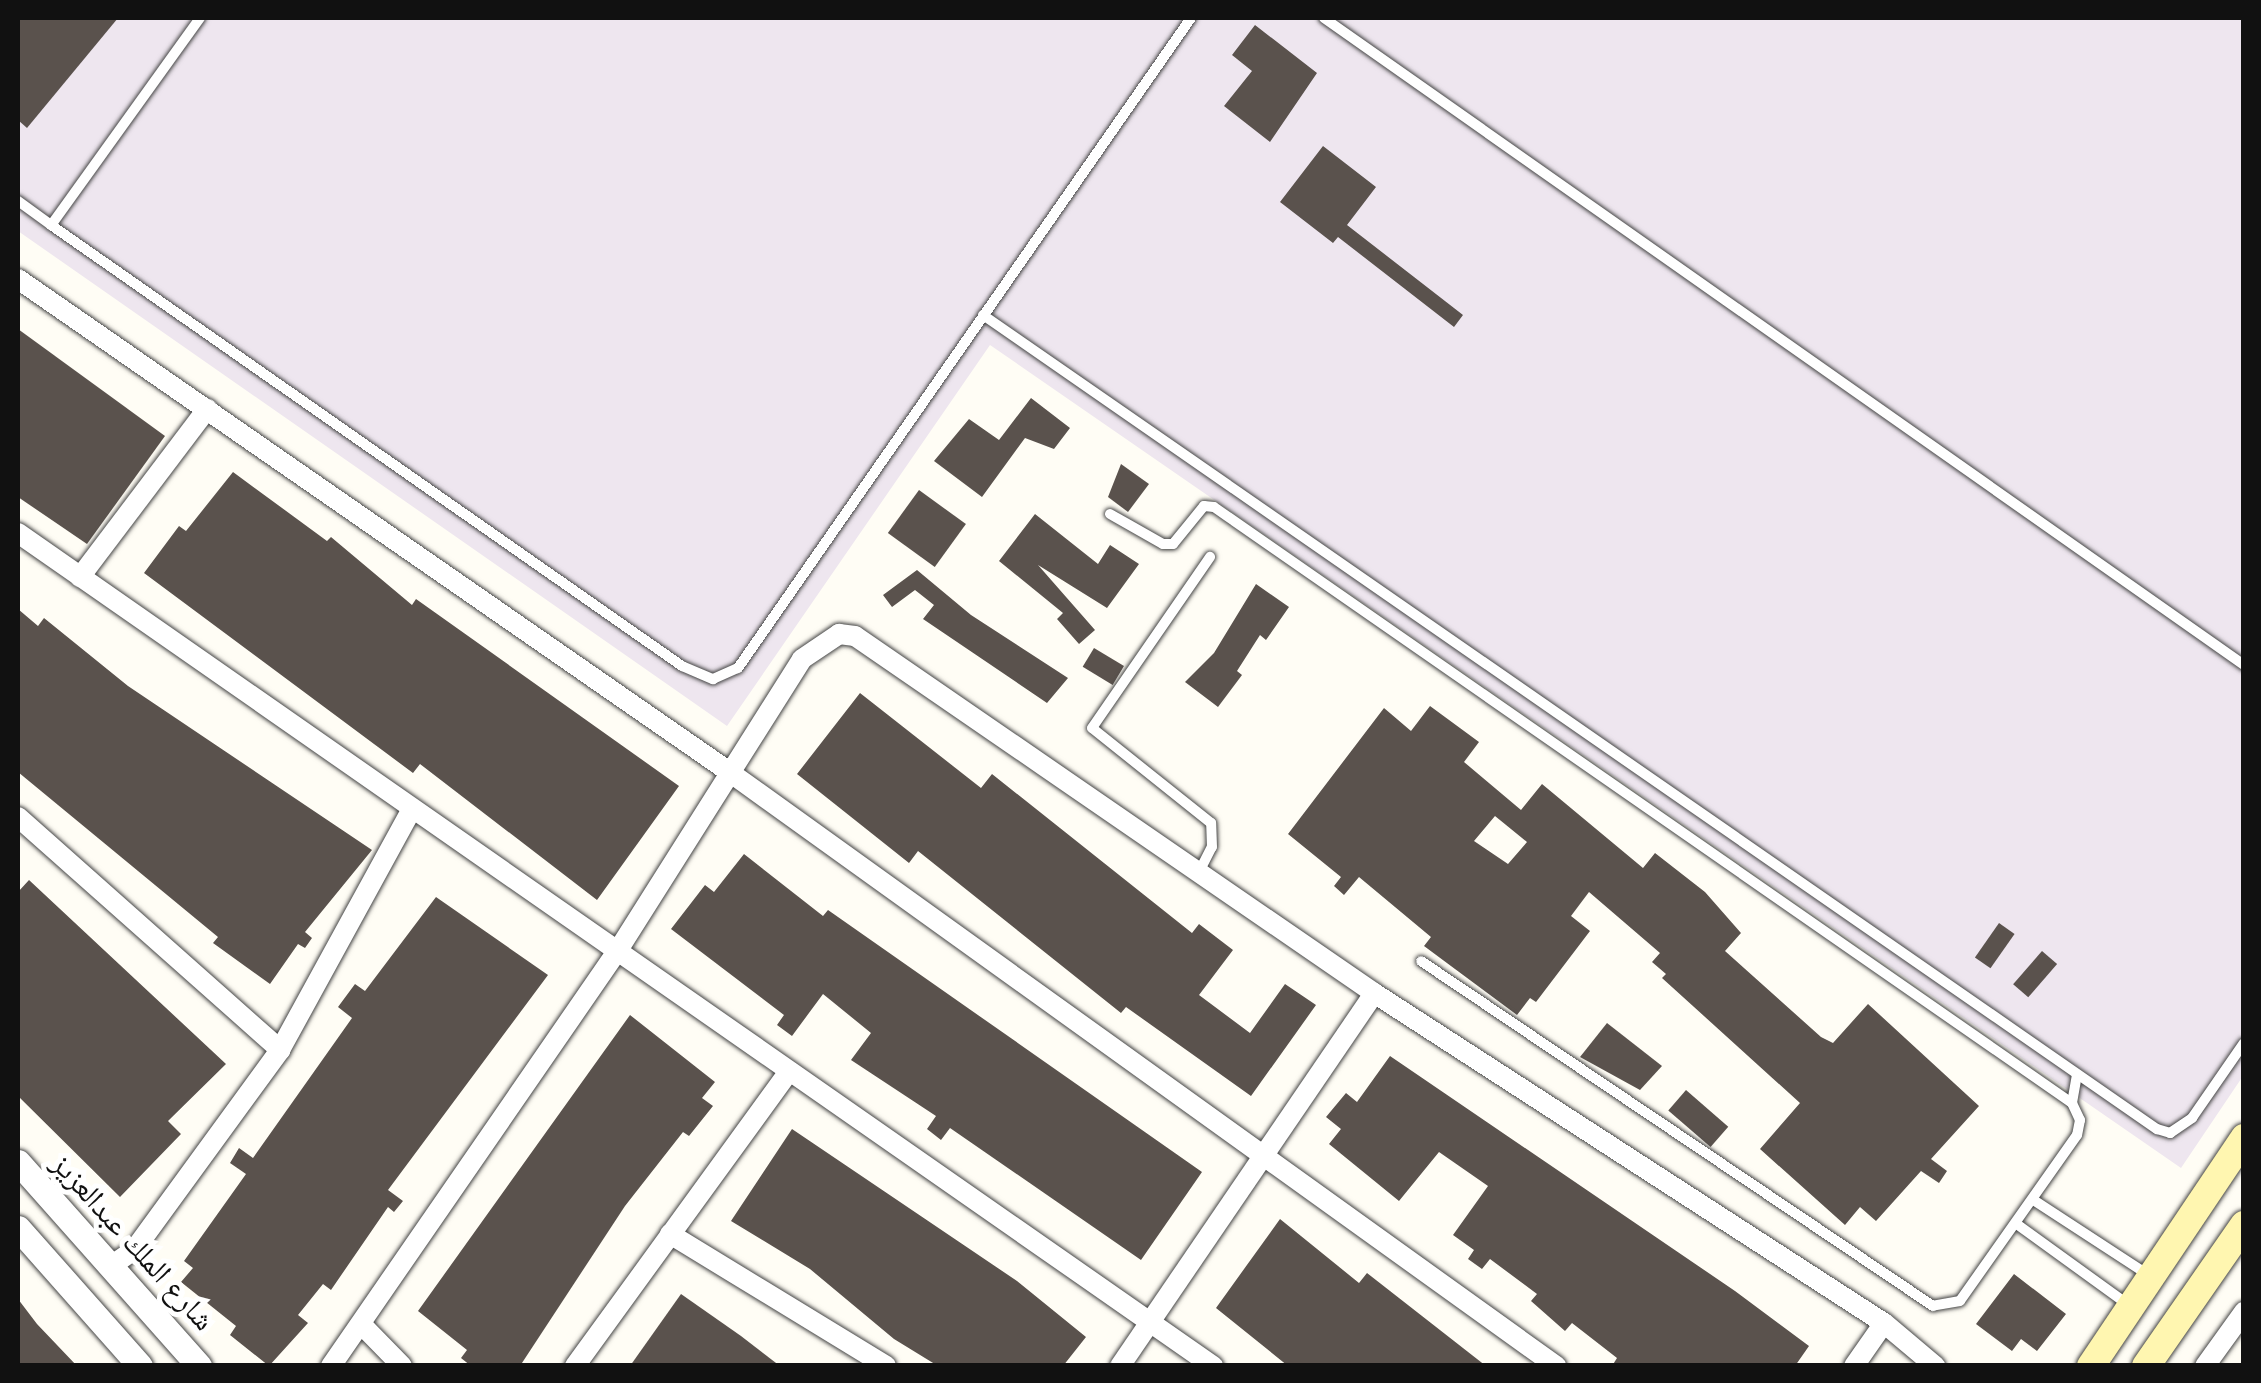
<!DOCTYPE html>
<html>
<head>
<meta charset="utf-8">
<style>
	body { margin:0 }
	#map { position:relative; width:2261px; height:1383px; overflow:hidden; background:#fffdf5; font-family:"Roboto Serif","Noto Naskh Arabic",serif }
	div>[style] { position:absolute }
	.industrial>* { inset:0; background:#eee6ef }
	.building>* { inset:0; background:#5a524d; transform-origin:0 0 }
	.roads { filter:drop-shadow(0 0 2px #444) drop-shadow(0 0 2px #444) }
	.service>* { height:10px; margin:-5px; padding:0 5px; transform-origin:5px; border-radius:5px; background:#fff }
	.minor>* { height:20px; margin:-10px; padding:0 10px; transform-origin:10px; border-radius:10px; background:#fff }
	.tertiary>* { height:25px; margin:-12.5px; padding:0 12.5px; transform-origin:12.5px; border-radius:12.5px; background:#fff }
	.secondary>* { height:28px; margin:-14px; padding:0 14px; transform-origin:14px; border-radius:14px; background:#fff6b0 }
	span { translate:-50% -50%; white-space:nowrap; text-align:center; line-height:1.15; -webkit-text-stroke:10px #fff; paint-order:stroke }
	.street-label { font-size:30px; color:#111 }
	.frame { position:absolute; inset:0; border:20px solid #111; pointer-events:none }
</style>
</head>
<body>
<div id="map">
	<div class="industrial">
		<div style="clip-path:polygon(18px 18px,2243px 18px,2243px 1076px,2181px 1168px,990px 345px,727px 726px,18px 231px)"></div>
	</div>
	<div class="building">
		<div style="clip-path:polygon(18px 18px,118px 18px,27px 128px,18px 120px)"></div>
		<div style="clip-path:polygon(1255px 25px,1317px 73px,1270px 142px,1224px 106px,1252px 71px,1232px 55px)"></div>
		<div style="clip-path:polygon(1323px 146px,1376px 187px,1347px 225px,1463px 315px,1454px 327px,1338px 237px,1333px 243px,1280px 202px)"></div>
		<div style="clip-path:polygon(18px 329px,165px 436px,87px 544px,18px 497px)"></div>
		<div style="clip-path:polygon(1031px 398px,1070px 428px,1054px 449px,1025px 438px,982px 497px,934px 461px,969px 419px,999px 440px)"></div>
		<div style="clip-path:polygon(1121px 464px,1149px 484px,1128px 512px,1108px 497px)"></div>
		<div style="clip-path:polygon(233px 472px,327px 541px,331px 537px,412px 605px,416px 599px,679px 786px,597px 900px,420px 764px,413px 773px,144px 573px,179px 526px,186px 531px)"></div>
		<div style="left:919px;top:490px;width:58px;height:53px;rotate:36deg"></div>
		<div style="clip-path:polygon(1035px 514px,1098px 564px,1110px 545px,1139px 564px,1107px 608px,1038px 565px,1095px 630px,1079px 644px,1057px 619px,1063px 613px,999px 561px)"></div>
		<div style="clip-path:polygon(917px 570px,971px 615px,1068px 678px,1047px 703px,923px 619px,934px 605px,915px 590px,892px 607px,883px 595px)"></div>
		<div style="clip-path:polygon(1256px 584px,1289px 607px,1266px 640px,1260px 635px,1237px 671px,1242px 675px,1218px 707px,1185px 682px,1214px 653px)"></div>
		<div style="clip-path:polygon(18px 609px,38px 626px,44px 618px,128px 686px,372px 850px,305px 932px,312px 938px,305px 948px,298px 944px,270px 984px,213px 943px,218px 937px,18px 772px)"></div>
		<div style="left:1094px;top:648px;width:35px;height:22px;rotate:31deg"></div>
		<div style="clip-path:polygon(860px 693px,981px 788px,992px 774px,1192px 933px,1199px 924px,1233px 950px,1199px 995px,1250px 1033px,1285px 984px,1316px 1005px,1251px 1096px,1126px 1007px,1121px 1013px,918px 851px,909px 863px,797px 774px)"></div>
		<div style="clip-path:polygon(evenodd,1430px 706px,1479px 742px,1464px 762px,1521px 810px,1542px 784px,1643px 868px,1655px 853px,1705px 892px,1741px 933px,1725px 951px,1821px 1037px,1833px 1043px,1868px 1004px,1979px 1106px,1931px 1159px,1947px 1171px,1939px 1183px,1921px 1171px,1876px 1221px,1860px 1207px,1845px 1225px,1760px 1149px,1800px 1103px,1662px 978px,1666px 974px,1652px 962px,1660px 953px,1589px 892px,1571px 916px,1590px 931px,1536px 1002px,1530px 998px,1517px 1015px,1424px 946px,1431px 937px,1359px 877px,1344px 895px,1334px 886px,1341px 877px,1288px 834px,1384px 708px,1411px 731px,1430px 706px,1495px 816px,1527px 842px,1508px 864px,1474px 841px,1495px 816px)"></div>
		<div style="clip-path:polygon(744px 854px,823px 916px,828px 910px,1202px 1172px,1141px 1260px,950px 1128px,941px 1140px,927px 1129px,936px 1116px,851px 1060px,871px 1033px,823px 994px,792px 1036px,777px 1025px,784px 1015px,671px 929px,705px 885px,714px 892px)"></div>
		<div style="clip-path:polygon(29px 880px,226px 1064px,168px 1121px,181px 1134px,120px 1197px,18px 1096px,18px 892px)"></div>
		<div style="clip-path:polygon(436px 897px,548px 975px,388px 1190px,403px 1201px,394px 1212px,388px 1207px,331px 1290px,323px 1284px,298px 1315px,308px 1323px,269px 1366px,230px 1335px,236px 1326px,181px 1282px,193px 1268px,184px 1261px,246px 1174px,230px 1163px,239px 1148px,253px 1158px,352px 1018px,338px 1007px,355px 984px,365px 991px)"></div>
		<div style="left:1999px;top:923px;width:19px;height:42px;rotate:35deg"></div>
		<div style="left:2042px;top:951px;width:20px;height:44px;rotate:41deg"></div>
		<div style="clip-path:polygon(630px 1015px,715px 1082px,702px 1098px,713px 1106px,689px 1136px,683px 1132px,625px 1206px,520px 1366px,471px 1366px,461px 1358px,467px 1350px,418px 1311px)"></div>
		<div style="clip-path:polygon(1607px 1023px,1662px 1066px,1640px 1090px,1580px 1057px)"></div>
		<div style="clip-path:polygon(1390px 1056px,1735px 1291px,1809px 1346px,1795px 1366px,1612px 1366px,1617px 1358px,1572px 1323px,1565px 1331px,1531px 1301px,1537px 1294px,1490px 1259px,1482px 1269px,1468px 1259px,1474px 1250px,1453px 1235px,1488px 1186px,1439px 1152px,1399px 1201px,1329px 1144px,1341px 1129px,1326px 1117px,1346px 1093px,1357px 1102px)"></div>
		<div style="left:1686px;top:1090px;width:56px;height:27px;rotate:41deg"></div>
		<div style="clip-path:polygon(792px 1129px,1017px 1281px,1086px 1337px,1063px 1366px,938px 1366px,894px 1339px,810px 1269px,731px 1221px)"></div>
		<div style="clip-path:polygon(1280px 1219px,1359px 1283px,1367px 1273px,1486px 1366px,1288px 1366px,1216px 1308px)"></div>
		<div style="clip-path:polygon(2014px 1274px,2066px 1314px,2037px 1351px,2021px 1339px,2012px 1351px,1976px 1324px)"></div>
		<div style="clip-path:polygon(681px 1294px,741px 1336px,780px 1366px,630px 1366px)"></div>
		<div style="clip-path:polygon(18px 1299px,37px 1324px,77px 1366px,18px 1366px)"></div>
	</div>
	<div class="roads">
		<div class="service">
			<div style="left:200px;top:18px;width:255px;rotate:125.7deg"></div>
			<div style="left:51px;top:225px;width:770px;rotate:34.95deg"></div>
			<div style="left:682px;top:666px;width:34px;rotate:23deg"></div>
			<div style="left:713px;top:679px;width:27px;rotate:-24deg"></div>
			<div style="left:738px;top:668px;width:792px;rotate:-55.13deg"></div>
			<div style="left:1324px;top:18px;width:1125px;rotate:35.12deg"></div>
			<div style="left:18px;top:201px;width:41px;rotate:36deg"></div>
			<div style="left:983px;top:315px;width:1429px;rotate:34.74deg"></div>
			<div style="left:2157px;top:1129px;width:14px;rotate:17deg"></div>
			<div style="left:2170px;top:1133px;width:27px;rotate:-34deg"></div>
			<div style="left:2192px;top:1118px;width:91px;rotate:-55.3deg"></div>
			<div style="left:1110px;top:514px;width:61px;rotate:29.5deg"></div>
			<div style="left:1163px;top:544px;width:10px"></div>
			<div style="left:1173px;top:544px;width:49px;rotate:-50.8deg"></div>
			<div style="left:1204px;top:506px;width:10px;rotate:6deg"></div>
			<div style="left:1214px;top:507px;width:1045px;rotate:34.79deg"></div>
			<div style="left:2072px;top:1103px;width:19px;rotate:65deg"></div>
			<div style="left:2080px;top:1120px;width:15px;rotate:101deg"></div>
			<div style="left:2077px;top:1135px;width:203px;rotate:125.2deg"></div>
			<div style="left:1960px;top:1301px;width:27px;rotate:170deg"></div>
			<div style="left:1933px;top:1306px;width:617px;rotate:-146.03deg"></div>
			<div style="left:1199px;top:872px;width:28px;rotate:-63deg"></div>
			<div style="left:1212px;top:847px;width:24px;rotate:-92deg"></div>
			<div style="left:1211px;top:823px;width:152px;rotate:-141.4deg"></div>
			<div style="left:1092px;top:728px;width:208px;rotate:-55.4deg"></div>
			<div style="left:2072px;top:1103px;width:29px;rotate:-80deg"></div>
			<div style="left:2035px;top:1201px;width:137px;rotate:33.1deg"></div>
			<div style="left:2018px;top:1225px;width:138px;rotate:35.9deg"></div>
		</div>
		<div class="minor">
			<div style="left:18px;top:279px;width:864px;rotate:34.72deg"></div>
			<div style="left:728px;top:771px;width:1020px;rotate:35.7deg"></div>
			<div style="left:18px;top:533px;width:1457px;rotate:34.88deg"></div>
			<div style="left:80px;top:577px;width:211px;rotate:-52.9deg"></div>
			<div style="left:18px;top:817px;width:351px;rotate:41.6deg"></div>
			<div style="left:670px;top:1234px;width:253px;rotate:31.4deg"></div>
			<div style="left:111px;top:1266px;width:29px;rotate:-35deg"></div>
			<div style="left:135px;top:1249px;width:246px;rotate:-53.9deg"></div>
			<div style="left:280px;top:1050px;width:273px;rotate:-61.3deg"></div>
			<div style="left:362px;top:1325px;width:57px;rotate:45.7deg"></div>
			<div style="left:331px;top:1366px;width:500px;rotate:-55.4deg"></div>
			<div style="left:615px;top:955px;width:350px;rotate:-57.7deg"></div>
			<div style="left:802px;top:659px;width:45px;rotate:-34deg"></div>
			<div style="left:839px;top:634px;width:16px;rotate:7deg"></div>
			<div style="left:855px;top:636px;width:630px;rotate:34.52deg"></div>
			<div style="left:1374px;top:993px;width:607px;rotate:32.91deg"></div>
			<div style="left:1884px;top:1323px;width:67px;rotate:40.1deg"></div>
			<div style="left:575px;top:1366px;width:362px;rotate:-54deg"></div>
			<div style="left:1120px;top:1366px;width:451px;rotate:-55.7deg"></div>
			<div style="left:1854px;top:1366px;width:52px;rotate:-55.1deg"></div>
			<div style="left:2205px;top:1366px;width:67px;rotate:-54.2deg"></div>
		</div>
		<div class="tertiary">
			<div style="left:18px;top:1162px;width:273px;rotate:48.4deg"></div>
			<div style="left:18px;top:1228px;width:184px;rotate:48.5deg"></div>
		</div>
		<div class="secondary">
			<div style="left:2091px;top:1366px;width:275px;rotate:-56.1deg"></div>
			<div style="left:2146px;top:1366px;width:172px;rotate:-55.2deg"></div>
		</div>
	</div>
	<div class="street-label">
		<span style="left:133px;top:1242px;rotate:48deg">شارع الملك عبدالعزيز</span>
	</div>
	<div class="frame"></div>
</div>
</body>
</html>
